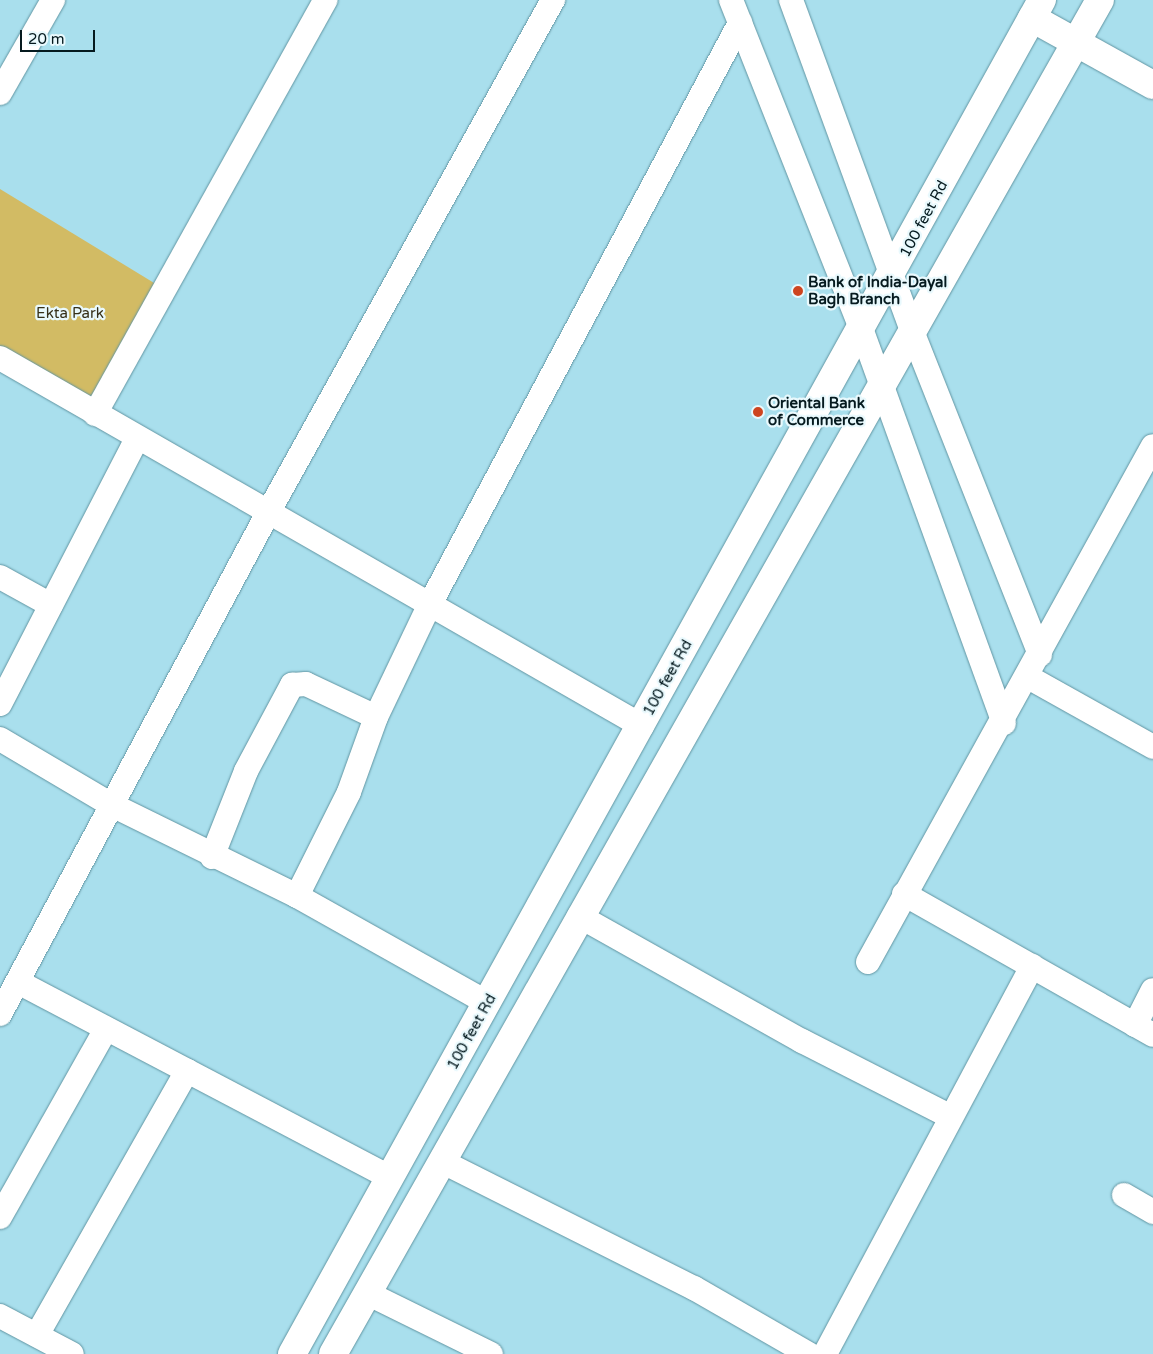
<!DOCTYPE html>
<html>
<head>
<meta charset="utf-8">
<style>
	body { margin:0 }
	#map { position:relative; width:1153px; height:1354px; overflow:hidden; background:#a9dfed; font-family:"Varela Round",sans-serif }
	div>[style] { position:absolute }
	.green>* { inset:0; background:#d2bb64 }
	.roads { filter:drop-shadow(0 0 1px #6195a2) drop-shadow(0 0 1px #6195a2) }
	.street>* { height:24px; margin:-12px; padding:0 12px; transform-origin:12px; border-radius:12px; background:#fff }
	.secondary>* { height:28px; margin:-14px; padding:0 14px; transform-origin:14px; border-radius:14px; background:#fff }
	.dots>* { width:14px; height:14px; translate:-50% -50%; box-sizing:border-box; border:2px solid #e9f9fd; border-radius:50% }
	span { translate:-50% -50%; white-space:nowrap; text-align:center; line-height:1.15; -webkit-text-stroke:4.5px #e9f9fd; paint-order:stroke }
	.street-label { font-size:15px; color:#051a1f }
	.poi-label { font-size:15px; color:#051a1f; font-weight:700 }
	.left { translate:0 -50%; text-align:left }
	.park-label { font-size:15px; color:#363018 }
	.scale { position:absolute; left:20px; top:30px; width:75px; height:22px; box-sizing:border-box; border:2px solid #051a1f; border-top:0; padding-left:6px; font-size:15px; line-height:18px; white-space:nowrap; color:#051a1f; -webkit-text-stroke:4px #e9f9fd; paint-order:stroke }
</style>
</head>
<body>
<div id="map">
	<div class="green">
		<div style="clip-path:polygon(0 189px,164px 289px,95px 414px,0 355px)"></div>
	</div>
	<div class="roads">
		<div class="street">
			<div style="left:731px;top:0;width:356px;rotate:68.4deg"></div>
			<div style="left:862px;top:331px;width:417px;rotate:70.1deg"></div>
			<div style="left:791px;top:0;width:352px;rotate:69.9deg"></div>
			<div style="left:912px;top:331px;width:348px;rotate:68.4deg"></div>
			<div style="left:0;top:93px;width:107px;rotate:-60.3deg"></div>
			<div style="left:0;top:358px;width:740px;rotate:29.82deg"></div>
			<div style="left:95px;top:414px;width:474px;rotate:-60.9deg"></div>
			<div style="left:0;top:577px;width:58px;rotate:28.8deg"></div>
			<div style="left:1028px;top:677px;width:143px;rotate:29.2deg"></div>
			<div style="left:0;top:704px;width:299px;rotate:-62.7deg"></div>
			<div style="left:0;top:739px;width:128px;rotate:30.6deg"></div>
			<div style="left:110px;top:804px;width:208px;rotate:26.2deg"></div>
			<div style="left:297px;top:896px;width:219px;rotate:29.3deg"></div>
			<div style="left:212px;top:857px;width:92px;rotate:-68.4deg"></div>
			<div style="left:246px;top:771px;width:98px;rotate:-61.9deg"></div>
			<div style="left:292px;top:685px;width:14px;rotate:-4deg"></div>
			<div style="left:306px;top:684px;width:77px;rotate:25.2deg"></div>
			<div style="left:904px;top:894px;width:286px;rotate:29.5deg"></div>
			<div style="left:297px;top:896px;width:116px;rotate:-63.4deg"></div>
			<div style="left:349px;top:792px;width:80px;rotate:-70.2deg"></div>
			<div style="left:376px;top:717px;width:125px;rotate:-64.5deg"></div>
			<div style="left:430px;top:604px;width:659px;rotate:-61.92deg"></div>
			<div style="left:579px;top:916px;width:256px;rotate:29.3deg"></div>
			<div style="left:802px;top:1041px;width:167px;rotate:27deg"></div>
			<div style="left:868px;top:962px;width:589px;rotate:-61.09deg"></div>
			<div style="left:18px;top:982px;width:421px;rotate:27.7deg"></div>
			<div style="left:0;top:1014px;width:570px;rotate:-61.86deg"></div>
			<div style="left:269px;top:511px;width:585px;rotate:-60.94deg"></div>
			<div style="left:1135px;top:1025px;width:39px;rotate:-63deg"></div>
			<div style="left:441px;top:1161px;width:283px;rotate:26.7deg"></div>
			<div style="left:694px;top:1288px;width:133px;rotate:29.9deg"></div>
			<div style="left:1124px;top:1195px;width:34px;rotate:30deg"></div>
			<div style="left:0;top:1217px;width:216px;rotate:-60.6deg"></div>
			<div style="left:367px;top:1293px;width:138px;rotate:26.2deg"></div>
			<div style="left:0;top:1316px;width:81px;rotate:27.8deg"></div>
			<div style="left:37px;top:1335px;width:304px;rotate:-60.4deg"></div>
			<div style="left:825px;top:1354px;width:440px;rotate:-61.9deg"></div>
		</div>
		<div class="secondary">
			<div style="left:1032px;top:18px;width:138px;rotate:29deg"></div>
			<div style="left:292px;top:1354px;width:1548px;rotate:-61.02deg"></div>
			<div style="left:333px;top:1354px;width:1556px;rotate:-60.47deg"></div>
		</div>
	</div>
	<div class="dots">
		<div style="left:798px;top:291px;background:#ce4520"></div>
		<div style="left:758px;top:412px;background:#ce4520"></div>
	</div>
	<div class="street-label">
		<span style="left:924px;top:219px;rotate:-62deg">100 feet Rd</span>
		<span style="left:668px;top:678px;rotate:-61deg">100 feet Rd</span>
		<span style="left:472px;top:1032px;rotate:-61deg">100 feet Rd</span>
	</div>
	<div class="poi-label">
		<span class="left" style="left:808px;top:291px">Bank of India-Dayal<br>Bagh Branch</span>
		<span class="left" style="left:768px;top:412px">Oriental Bank<br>of Commerce</span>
	</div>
	<div class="park-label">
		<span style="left:70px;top:314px">Ekta Park</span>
	</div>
	<div class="scale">20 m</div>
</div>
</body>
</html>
